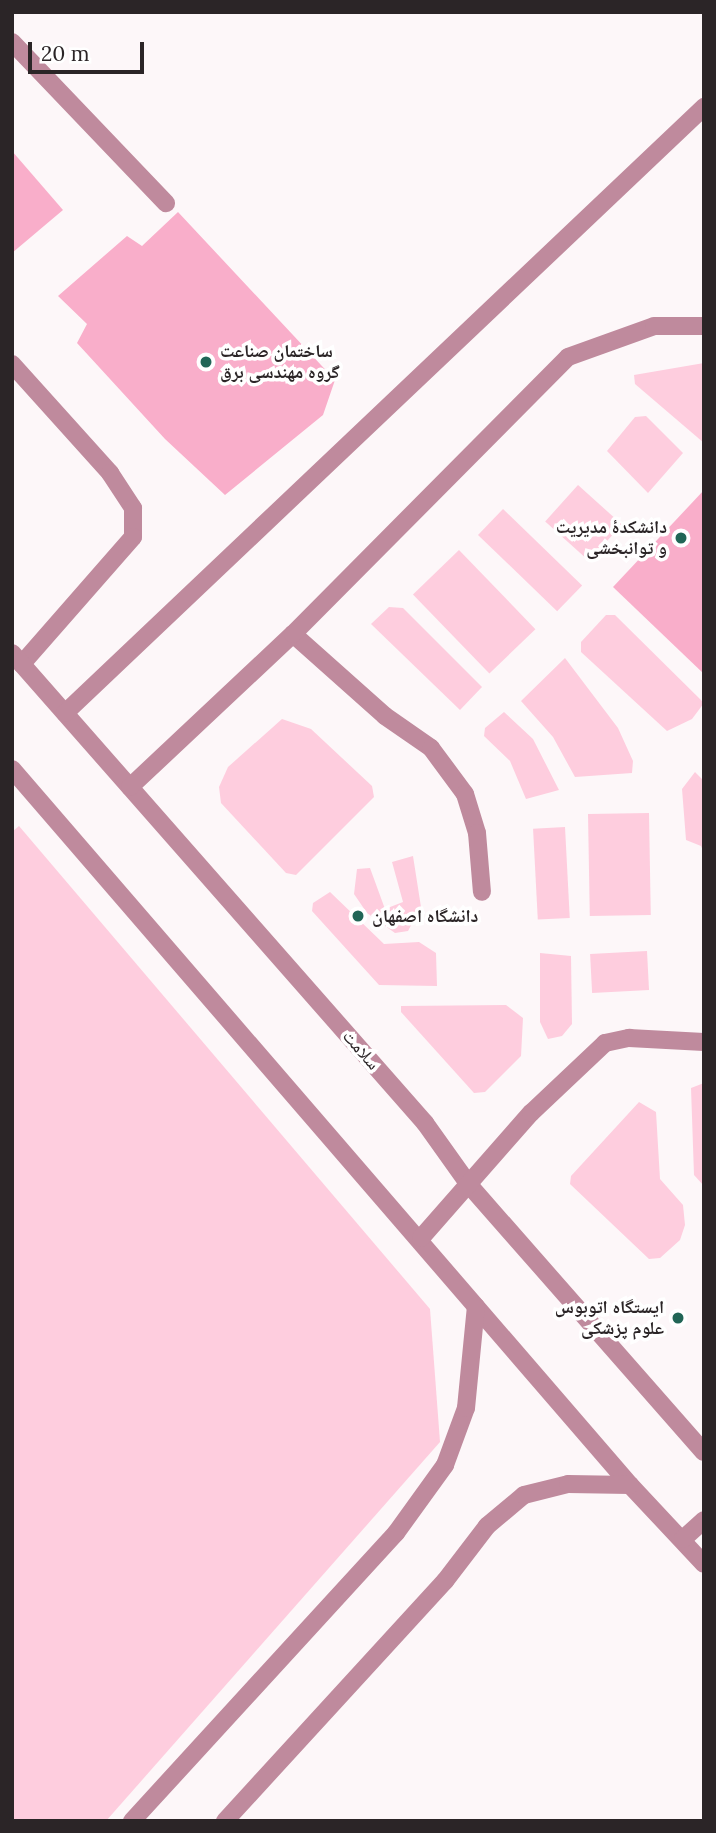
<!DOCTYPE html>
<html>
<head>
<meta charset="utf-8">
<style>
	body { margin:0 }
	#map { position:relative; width:716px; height:1833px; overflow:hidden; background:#fdf7f9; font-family:Lora,"Noto Naskh Arabic",serif }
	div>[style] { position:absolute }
	.green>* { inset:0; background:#fecdde; transform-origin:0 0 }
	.building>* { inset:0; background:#f9aeca }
	.minor>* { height:18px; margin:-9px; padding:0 9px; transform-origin:9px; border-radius:9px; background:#bf8a9d }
	.dots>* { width:19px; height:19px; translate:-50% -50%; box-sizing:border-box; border:4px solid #fff; border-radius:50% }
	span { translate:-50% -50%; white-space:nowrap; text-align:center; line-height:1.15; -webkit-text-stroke:7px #fff; paint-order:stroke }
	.poi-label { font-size:18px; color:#2b2527; font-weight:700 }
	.left { translate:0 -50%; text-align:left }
	.right { translate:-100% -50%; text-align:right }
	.street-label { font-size:18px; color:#2b2527 }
	.frame { position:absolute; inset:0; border:14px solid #2b2527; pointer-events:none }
	.scale { position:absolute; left:28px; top:42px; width:116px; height:32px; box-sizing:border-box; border:4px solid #2b2527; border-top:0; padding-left:9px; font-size:21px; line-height:24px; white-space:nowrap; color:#2b2527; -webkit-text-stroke:5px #fff; paint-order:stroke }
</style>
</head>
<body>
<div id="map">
	<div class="green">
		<div style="clip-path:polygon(704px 363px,704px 443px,635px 384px,634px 375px)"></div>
		<div style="clip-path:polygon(646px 416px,683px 453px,648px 493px,607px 451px,635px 417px)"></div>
		<div style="left:578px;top:485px;width:59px;height:49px;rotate:42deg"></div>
		<div style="left:503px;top:509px;width:110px;height:36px;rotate:44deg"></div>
		<div style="left:459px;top:550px;width:110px;height:64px;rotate:46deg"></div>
		<div style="clip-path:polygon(389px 607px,403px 608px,482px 687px,460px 710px,371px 624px)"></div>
		<div style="clip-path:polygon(606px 615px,615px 615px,704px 703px,692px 719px,667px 731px,581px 652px,581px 642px)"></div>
		<div style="clip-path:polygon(565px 658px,618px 728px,633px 761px,632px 773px,575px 777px,553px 737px,521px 701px)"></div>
		<div style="clip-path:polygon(504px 712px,533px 739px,559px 790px,526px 799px,510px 761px,484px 736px,485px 728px)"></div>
		<div style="clip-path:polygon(282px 719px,311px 729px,372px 786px,374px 797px,296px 875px,286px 873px,221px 803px,219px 787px,228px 767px)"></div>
		<div style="clip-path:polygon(695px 772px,704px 781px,704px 853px,701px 846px,686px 840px,682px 789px)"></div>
		<div style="left:649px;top:813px;width:102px;height:61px;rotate:89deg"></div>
		<div style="clip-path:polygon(19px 826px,430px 1309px,440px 1442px,106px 1821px,12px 1821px,12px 832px)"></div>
		<div style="left:565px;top:827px;width:91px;height:32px;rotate:87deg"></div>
		<div style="clip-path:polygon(413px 856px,421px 907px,408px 931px,395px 933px,367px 913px,354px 894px,357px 869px,370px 868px,385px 909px,403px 902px,392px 862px)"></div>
		<div style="clip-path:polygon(330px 892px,384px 944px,419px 942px,436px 953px,437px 986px,379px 985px,312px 911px,313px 903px)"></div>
		<div style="left:647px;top:951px;width:39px;height:57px;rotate:87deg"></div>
		<div style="clip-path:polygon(540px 953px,571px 956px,572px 1024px,562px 1036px,548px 1039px,540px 1022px)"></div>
		<div style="clip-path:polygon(506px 1005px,523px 1018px,521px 1056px,485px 1092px,474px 1093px,401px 1012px,401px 1006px)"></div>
		<div style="clip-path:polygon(704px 1083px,704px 1186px,694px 1175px,691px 1088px)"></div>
		<div style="clip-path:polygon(639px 1102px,656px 1112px,660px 1179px,683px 1205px,685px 1225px,680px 1240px,660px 1258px,649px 1259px,570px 1184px,571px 1176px)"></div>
	</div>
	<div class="building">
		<div style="clip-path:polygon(12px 151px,63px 210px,12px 253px)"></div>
		<div style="clip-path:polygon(178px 212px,335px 380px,323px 415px,225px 495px,165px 439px,77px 343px,87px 324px,58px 296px,127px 236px,142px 246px)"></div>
		<div style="clip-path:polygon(704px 490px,704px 674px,613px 587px)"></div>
	</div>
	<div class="minor">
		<div style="left:12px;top:42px;width:223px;rotate:46.3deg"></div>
		<div style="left:12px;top:364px;width:147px;rotate:48deg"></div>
		<div style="left:110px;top:473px;width:42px;rotate:56.7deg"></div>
		<div style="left:133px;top:508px;width:29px;rotate:90deg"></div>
		<div style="left:133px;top:537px;width:169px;rotate:131.2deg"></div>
		<div style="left:293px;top:634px;width:123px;rotate:41.7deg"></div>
		<div style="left:385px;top:716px;width:56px;rotate:34.8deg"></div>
		<div style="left:431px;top:748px;width:57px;rotate:53.5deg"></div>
		<div style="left:465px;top:794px;width:41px;rotate:72.9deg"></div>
		<div style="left:477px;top:833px;width:59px;rotate:85.2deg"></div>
		<div style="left:12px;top:653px;width:626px;rotate:48.69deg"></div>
		<div style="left:425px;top:1123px;width:77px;rotate:54.5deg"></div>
		<div style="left:470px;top:1186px;width:354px;rotate:48.7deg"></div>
		<div style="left:65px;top:713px;width:881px;rotate:-43.48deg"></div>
		<div style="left:12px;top:769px;width:946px;rotate:49.2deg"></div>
		<div style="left:630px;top:1485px;width:108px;rotate:46.9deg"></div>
		<div style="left:130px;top:787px;width:224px;rotate:-43.2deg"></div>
		<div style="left:293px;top:634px;width:390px;rotate:-45.2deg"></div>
		<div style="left:568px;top:357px;width:91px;rotate:-19.8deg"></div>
		<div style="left:654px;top:326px;width:50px"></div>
		<div style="left:421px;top:1238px;width:167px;rotate:-48.7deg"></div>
		<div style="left:531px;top:1113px;width:102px;rotate:-43.4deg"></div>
		<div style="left:605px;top:1043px;width:25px;rotate:-12deg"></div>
		<div style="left:629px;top:1038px;width:75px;rotate:3.1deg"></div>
		<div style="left:683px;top:1539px;width:28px;rotate:-42deg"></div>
		<div style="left:132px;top:1821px;width:391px;rotate:-47.5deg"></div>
		<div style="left:396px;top:1533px;width:84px;rotate:-54.2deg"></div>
		<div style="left:445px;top:1465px;width:61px;rotate:-69.8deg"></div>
		<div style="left:466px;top:1408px;width:102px;rotate:-84.4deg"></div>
		<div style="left:225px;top:1821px;width:326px;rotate:-47.5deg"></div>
		<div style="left:445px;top:1581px;width:69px;rotate:-52.6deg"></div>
		<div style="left:487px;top:1526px;width:48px;rotate:-40deg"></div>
		<div style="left:524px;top:1495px;width:45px;rotate:-14deg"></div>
		<div style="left:568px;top:1484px;width:62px;rotate:0.9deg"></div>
	</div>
	<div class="dots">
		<div style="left:206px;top:362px;background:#216556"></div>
		<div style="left:681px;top:538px;background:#216556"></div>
		<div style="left:358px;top:916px;background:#216556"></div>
		<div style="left:678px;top:1318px;background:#216556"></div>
	</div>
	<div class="poi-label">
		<span class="left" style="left:220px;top:362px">ساختمان صناعت<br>گروه مهندسی برق</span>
		<span class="right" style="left:667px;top:538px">دانشکدهٔ مدیریت<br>و توانبخشی</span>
		<span class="left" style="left:372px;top:916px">دانشگاه اصفهان</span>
		<span class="right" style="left:664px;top:1318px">ایستگاه اتوبوس<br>علوم پزشکی</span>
	</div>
	<div class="street-label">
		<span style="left:361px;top:1050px;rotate:49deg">سلامت</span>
	</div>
	<div class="frame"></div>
	<div class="scale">20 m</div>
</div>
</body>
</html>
